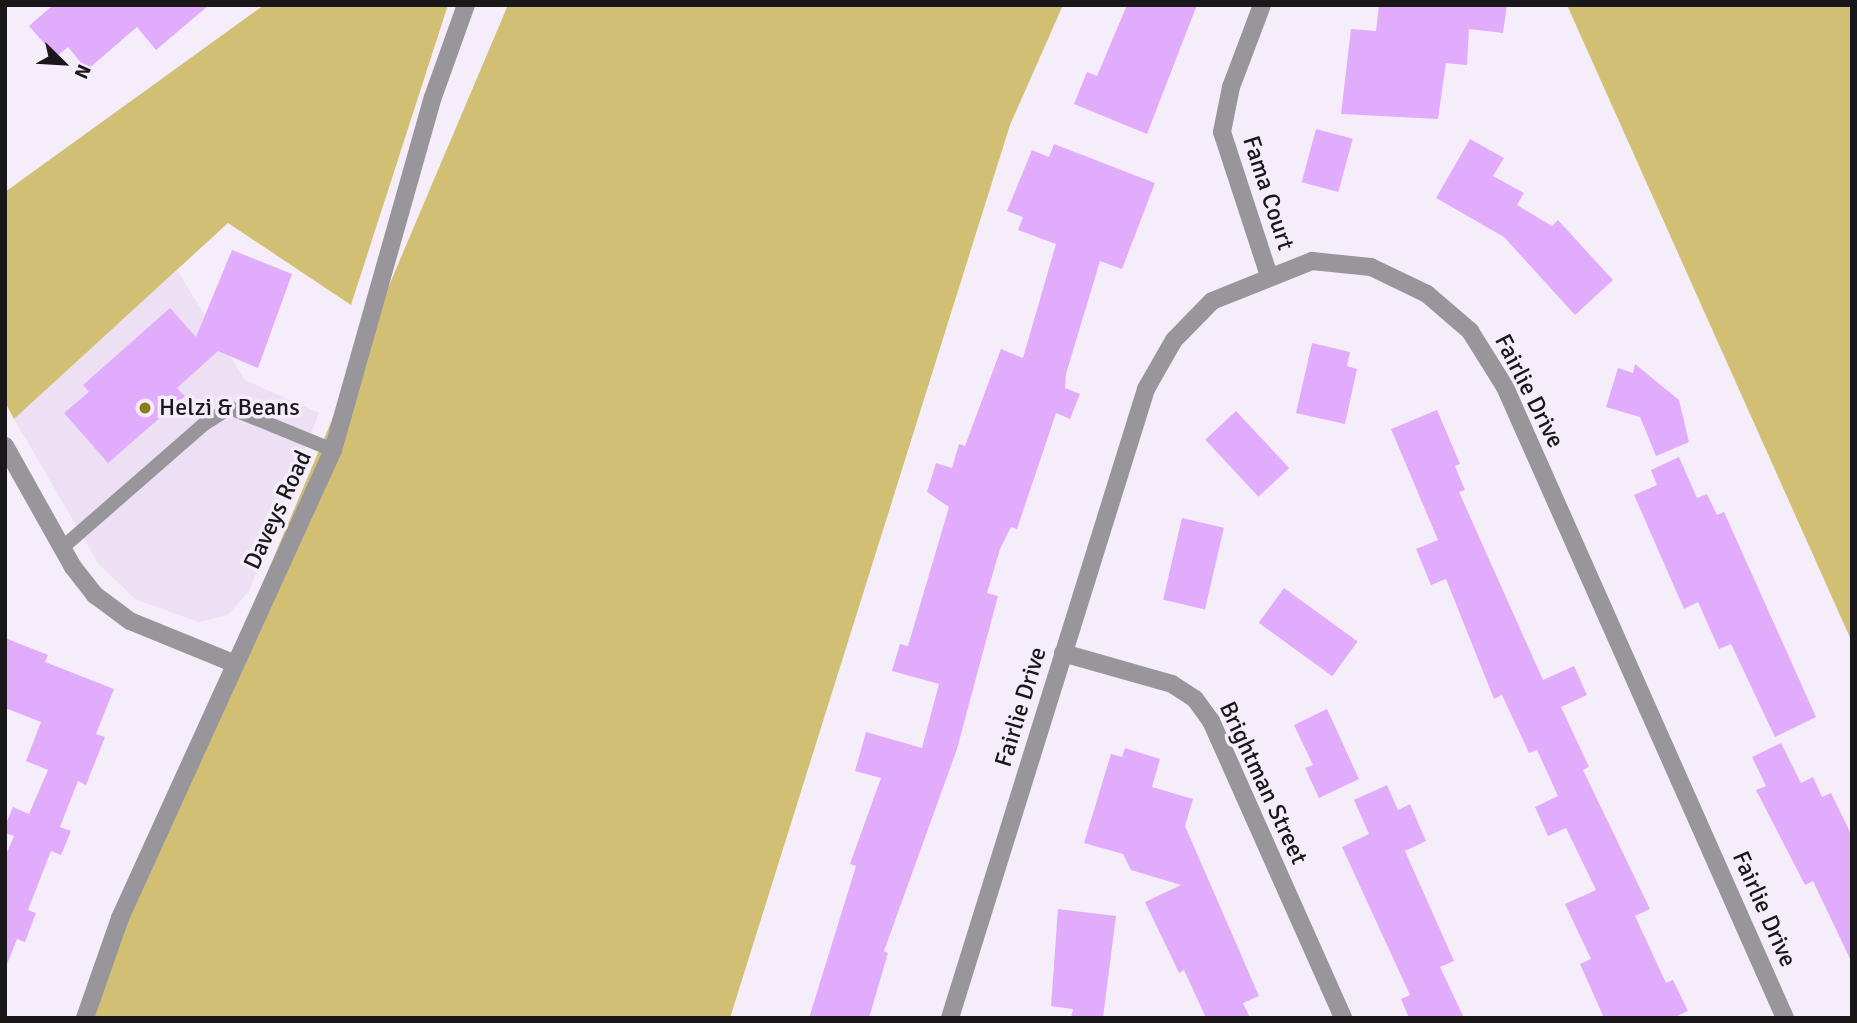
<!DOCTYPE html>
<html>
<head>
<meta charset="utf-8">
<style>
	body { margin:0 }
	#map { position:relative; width:1857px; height:1023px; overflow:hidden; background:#f6edfa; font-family:Signika,sans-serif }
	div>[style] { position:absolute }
	.built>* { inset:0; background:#ede0f4 }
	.green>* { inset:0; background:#d1c074 }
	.building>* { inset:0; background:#e2acfc; transform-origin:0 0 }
	.lane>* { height:14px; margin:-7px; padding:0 7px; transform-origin:7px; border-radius:7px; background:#99969b }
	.street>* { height:18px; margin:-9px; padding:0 9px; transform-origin:9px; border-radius:9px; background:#99969b }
	.dots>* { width:19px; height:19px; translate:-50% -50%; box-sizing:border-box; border:4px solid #f6edfa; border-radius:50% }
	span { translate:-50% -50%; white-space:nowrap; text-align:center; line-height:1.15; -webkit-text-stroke:7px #f6edfa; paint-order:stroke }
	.street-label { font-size:24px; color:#1a171b }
	.poi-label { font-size:24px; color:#1a171b }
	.left { translate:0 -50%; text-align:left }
	.frame { position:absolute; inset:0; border:7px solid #1a171b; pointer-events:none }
	.north { position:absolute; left:28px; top:28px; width:70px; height:70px; -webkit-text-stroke:5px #f6edfa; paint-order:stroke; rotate:114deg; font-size:19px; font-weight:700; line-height:28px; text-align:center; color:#1a171b }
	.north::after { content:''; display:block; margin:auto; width:24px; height:32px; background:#1a171b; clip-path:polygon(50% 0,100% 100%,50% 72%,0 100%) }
</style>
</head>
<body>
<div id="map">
	<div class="built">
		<div style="clip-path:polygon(177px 270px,245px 380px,319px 413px,249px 591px,228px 615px,198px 622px,135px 599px,98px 563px,14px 419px)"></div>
	</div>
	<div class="green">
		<div style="clip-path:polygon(264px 5px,448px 5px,351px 305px,228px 223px,14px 419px,5px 402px,5px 192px)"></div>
		<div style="clip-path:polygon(508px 5px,1063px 5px,1010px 125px,730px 1018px,86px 1018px,113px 936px)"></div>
		<div style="clip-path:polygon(1567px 5px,1852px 5px,1852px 642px)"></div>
	</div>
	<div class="building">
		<div style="clip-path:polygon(53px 5px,209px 5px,156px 50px,137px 27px,87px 70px,68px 47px,56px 57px,29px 26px)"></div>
		<div style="clip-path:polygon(1127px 5px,1197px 5px,1147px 134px,1074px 104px,1087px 72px,1097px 76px)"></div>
		<div style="clip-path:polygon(1379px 5px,1507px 5px,1503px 33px,1469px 29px,1467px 65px,1446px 63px,1438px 119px,1341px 114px,1351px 29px,1376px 31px)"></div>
		<div style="left:1316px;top:129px;width:38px;height:55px;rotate:15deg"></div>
		<div style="clip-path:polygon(1470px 139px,1504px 158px,1493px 176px,1524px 193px,1517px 205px,1552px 226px,1558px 220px,1613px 280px,1575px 315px,1504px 237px,1436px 198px)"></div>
		<div style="clip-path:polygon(1054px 144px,1155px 183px,1122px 269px,1100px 261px,1066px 374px,1065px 388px,1080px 394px,1070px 419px,1056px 413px,1017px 529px,1011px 527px,1000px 549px,987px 593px,998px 596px,957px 749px,884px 951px,888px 953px,869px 1018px,809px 1018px,856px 866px,850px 864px,881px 778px,855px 771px,866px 732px,922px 748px,939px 684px,892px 671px,900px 644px,908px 646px,949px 507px,927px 492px,936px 463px,952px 468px,959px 444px,965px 446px,1001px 349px,1023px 358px,1056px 244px,1018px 230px,1023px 217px,1007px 211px,1032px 150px,1049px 157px)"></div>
		<div style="clip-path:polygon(232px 250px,292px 274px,258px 368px,218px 351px,177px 388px,185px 396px,108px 463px,64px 413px,89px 392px,83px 385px,170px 308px,196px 337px)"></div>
		<div style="clip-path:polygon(1312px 343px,1350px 352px,1347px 366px,1357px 369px,1345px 424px,1296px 413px)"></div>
		<div style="clip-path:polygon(1635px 364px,1679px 400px,1689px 442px,1656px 456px,1640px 417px,1606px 407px,1618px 368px,1633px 373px)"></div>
		<div style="clip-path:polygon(1437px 410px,1460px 464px,1455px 466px,1465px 490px,1459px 492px,1543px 680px,1574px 666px,1587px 695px,1561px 707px,1589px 767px,1583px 770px,1650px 909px,1635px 916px,1666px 983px,1673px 980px,1688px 1011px,1673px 1018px,1604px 1018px,1580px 964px,1591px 959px,1565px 904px,1596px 890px,1566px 828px,1548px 836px,1535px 807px,1558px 796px,1537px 750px,1529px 753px,1502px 695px,1494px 699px,1446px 579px,1431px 585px,1416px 549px,1438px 540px,1391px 429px)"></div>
		<div style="left:1236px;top:411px;width:78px;height:42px;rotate:47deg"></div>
		<div style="clip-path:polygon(1679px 457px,1697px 498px,1707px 494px,1717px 515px,1724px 512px,1816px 717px,1775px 737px,1731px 644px,1719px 649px,1698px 602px,1684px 609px,1634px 495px,1657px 485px,1651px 470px)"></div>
		<div style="left:1182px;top:518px;width:43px;height:84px;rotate:13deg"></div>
		<div style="left:1284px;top:588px;width:91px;height:43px;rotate:36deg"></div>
		<div style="clip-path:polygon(5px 638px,48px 655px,45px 662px,114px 689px,96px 734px,105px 737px,86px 785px,78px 781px,60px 827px,71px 831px,61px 855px,51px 851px,28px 910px,36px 913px,25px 942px,17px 939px,7px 964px,5px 857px,14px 836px,5px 833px,5px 826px,13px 807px,29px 814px,48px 770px,26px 761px,41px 722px,5px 708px)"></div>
		<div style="clip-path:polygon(1327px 709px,1359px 779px,1319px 798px,1305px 768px,1313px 765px,1294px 725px)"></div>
		<div style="clip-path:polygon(1781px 743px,1801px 783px,1813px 777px,1822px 797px,1831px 793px,1852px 836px,1852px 963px,1813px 881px,1805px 885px,1756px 790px,1766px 786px,1752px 757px)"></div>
		<div style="clip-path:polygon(1125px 748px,1160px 759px,1152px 787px,1193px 799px,1185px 826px,1259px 996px,1243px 1003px,1250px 1018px,1206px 1018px,1184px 970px,1179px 973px,1145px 902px,1181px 885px,1131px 870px,1123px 854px,1084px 843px,1111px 754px,1122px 757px)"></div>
		<div style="clip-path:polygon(1387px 785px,1398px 810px,1410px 804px,1426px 841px,1405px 851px,1454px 961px,1440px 967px,1464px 1018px,1409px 1018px,1401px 999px,1410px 995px,1342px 847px,1369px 834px,1354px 800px)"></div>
		<div style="clip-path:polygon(1058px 909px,1116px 916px,1103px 1018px,1071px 1018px,1073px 1009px,1051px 1006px)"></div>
	</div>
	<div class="lane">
		<div style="left:62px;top:548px;width:189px;rotate:-41.1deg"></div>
		<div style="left:204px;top:424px;width:31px;rotate:-32deg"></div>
		<div style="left:230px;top:408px;width:111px;rotate:22.2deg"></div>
	</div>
	<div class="street">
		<div style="left:1262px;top:5px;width:88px;rotate:110.7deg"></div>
		<div style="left:1231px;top:87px;width:46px;rotate:101.3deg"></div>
		<div style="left:1222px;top:132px;width:151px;rotate:71.9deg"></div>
		<div style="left:5px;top:446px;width:139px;rotate:60.7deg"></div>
		<div style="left:73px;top:567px;width:36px;rotate:52deg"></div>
		<div style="left:95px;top:595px;width:44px;rotate:36.6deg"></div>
		<div style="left:130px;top:621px;width:111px;rotate:22.2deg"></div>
		<div style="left:1063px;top:653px;width:113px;rotate:15.9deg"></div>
		<div style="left:1172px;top:684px;width:27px;rotate:33deg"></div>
		<div style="left:1195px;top:699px;width:27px;rotate:54deg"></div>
		<div style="left:1211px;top:721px;width:325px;rotate:66deg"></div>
		<div style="left:85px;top:1018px;width:106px;rotate:-70.7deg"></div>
		<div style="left:120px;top:918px;width:514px;rotate:-65.53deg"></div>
		<div style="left:333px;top:450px;width:367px;rotate:-74.2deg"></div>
		<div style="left:433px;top:97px;width:98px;rotate:-70.3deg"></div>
		<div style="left:950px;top:1018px;width:659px;rotate:-72.69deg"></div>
		<div style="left:1146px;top:389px;width:56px;rotate:-60.3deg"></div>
		<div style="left:1174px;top:340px;width:54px;rotate:-45.7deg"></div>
		<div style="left:1212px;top:301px;width:108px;rotate:-21.8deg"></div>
		<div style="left:1312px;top:261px;width:59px;rotate:5.8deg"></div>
		<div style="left:1371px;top:267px;width:62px;rotate:25.7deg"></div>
		<div style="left:1427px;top:294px;width:57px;rotate:40.7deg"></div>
		<div style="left:1470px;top:331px;width:66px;rotate:58deg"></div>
		<div style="left:1505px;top:387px;width:690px;rotate:66.07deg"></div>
	</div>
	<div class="dots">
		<div style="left:145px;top:408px;background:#8d7b20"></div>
	</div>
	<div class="street-label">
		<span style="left:1268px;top:193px;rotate:72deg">Fama Court</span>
		<span style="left:1529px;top:391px;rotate:63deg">Fairlie Drive</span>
		<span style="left:278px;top:510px;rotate:-65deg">Daveys Road</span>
		<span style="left:1021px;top:707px;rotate:-73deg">Fairlie Drive</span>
		<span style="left:1263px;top:783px;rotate:65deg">Brightman Street</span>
		<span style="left:1764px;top:909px;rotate:66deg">Fairlie Drive</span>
	</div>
	<div class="poi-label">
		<span class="left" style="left:159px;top:408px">Helzi &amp; Beans</span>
	</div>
	<div class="frame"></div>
	<div class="north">N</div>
</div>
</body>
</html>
